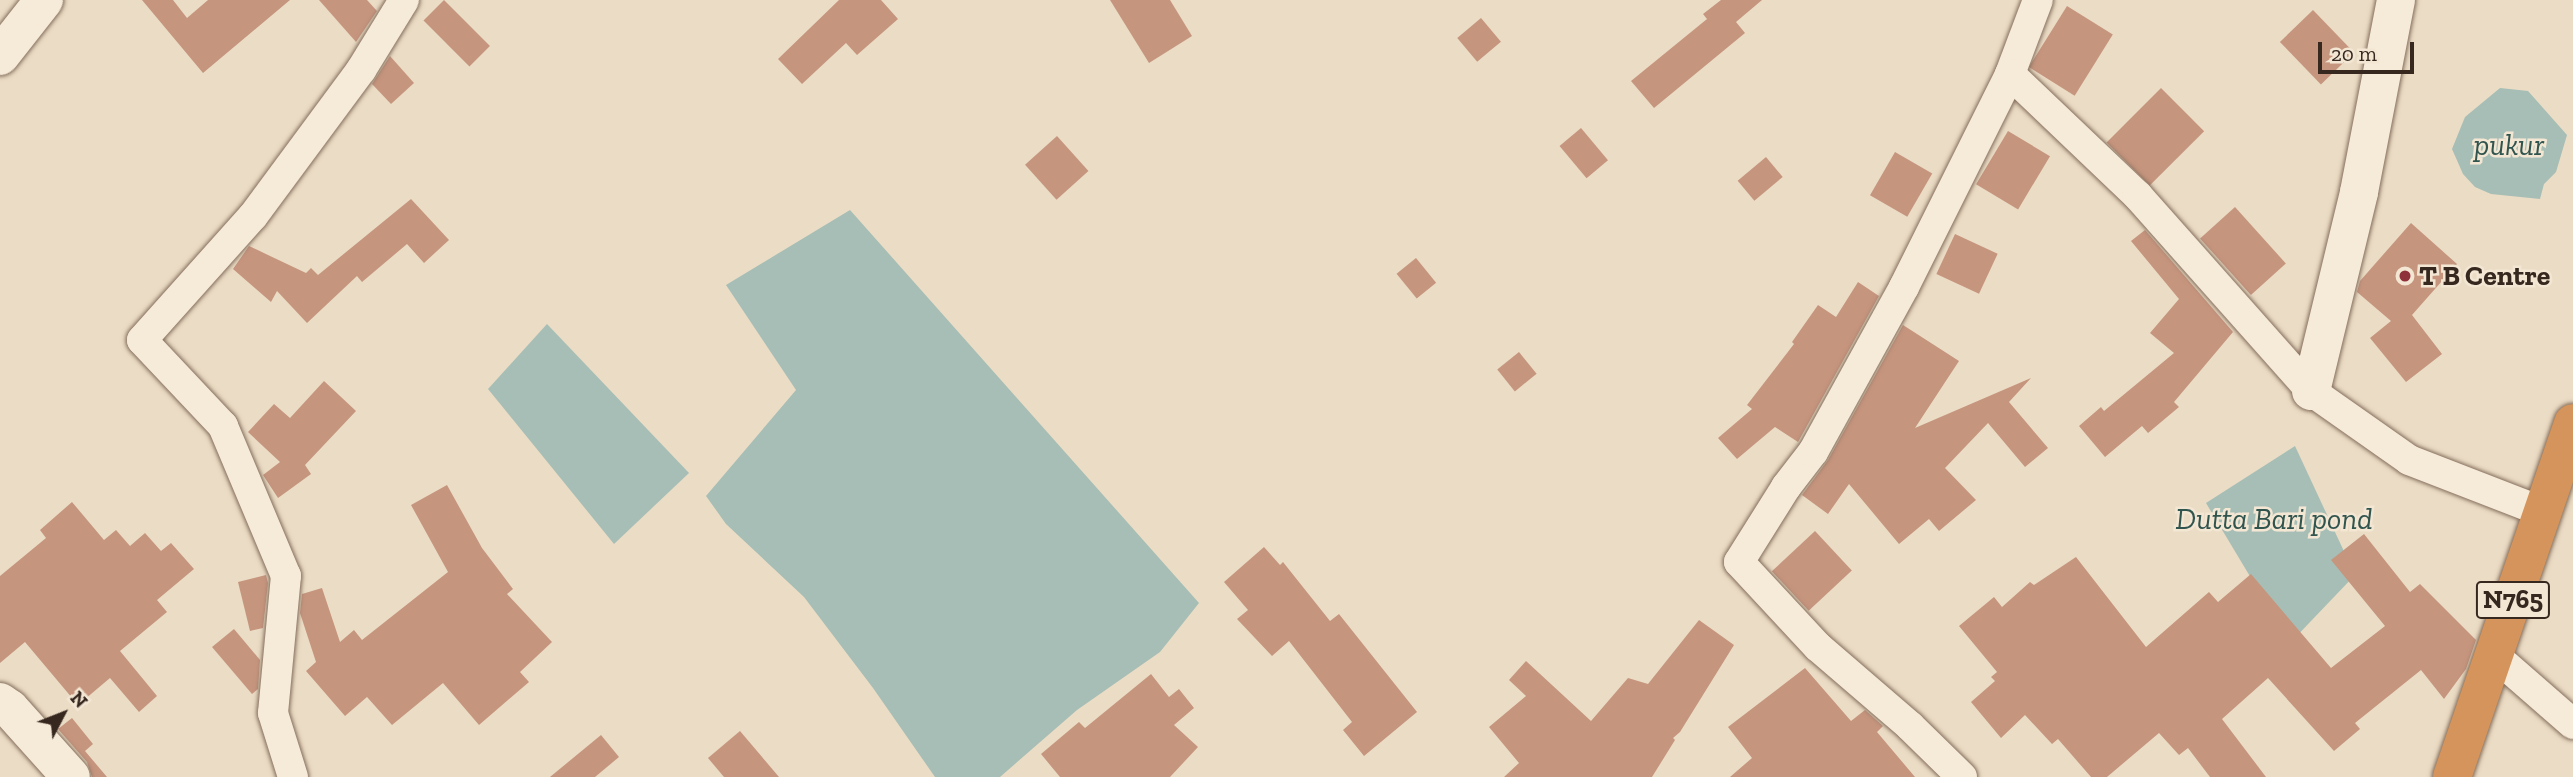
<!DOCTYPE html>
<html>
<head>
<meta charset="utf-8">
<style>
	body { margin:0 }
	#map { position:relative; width:2573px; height:777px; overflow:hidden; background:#ebdcc5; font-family:"Zilla Slab",serif }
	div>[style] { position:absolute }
	.water>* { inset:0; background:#a6beb5 }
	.building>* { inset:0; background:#c6957e; transform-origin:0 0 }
	.roads { filter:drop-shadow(0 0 2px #846e5c) drop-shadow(0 0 2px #846e5c) }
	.street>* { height:30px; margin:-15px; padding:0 15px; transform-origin:15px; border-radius:15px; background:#f6ead8 }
	.secondary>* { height:38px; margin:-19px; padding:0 19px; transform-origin:19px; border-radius:19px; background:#f6ead8 }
	.highway>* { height:38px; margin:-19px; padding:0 19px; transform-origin:19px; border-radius:19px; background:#d4945c }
	.dots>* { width:19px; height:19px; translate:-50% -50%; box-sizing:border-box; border:4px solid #f3e7d4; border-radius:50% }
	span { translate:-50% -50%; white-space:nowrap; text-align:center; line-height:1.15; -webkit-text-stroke:5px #f3e7d4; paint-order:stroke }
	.shield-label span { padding:2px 5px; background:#f3e7d4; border:2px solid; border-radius:5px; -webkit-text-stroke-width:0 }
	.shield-label { font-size:26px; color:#36281f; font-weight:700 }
	.poi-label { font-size:28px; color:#36281f; font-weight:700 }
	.left { translate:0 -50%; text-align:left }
	.water-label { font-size:30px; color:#30544e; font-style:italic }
	.north { position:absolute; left:28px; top:679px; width:70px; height:70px; -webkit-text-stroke:5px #f3e7d4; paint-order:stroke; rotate:48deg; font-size:19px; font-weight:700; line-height:28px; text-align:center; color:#36281f }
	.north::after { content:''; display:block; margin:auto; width:24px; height:32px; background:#36281f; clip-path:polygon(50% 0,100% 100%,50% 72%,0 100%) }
	.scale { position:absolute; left:2318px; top:42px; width:96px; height:32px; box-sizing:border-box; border:4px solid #36281f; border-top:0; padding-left:9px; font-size:21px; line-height:24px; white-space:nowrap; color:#36281f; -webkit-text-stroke:5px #f3e7d4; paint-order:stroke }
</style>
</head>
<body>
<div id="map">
	<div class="water">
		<div style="clip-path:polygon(2500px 88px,2528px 91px,2567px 135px,2556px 172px,2544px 184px,2540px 199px,2491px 194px,2475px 187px,2463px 174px,2452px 149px,2465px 117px)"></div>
		<div style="clip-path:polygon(850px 210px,1199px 603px,1160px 652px,1077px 710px,1000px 777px,935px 777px,873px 688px,804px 597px,726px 524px,706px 496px,796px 390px,726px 285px)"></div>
		<div style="clip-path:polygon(547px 324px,689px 473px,614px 544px,488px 389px)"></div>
		<div style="clip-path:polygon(2295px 446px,2355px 575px,2290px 643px,2206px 503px)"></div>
	</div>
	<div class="building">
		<div style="clip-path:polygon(142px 0,173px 0,187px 18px,208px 0,290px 0,203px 73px)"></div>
		<div style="clip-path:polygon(319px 0,367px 0,377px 11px,356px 42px)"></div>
		<div style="left:444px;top:0;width:65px;height:29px;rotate:45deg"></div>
		<div style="clip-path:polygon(839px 0,881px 0,898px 19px,857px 55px,846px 43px,802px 84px,778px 59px)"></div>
		<div style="clip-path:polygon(1110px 0,1170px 0,1192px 36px,1149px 63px)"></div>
		<div style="clip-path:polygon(1721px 0,1762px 0,1736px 22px,1745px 33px,1654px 108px,1631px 81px,1707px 19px,1703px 14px)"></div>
		<div style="left:2067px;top:6px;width:54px;height:72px;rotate:32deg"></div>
		<div style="left:2313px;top:10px;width:59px;height:46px;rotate:46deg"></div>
		<div style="left:1481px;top:18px;width:31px;height:31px;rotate:50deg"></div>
		<div style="clip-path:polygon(390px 56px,414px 83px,391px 104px,372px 84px)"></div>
		<div style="left:2161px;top:88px;width:61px;height:77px;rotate:45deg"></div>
		<div style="left:1581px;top:128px;width:42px;height:28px;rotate:50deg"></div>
		<div style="left:2008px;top:131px;width:49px;height:62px;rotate:31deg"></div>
		<div style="left:1057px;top:136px;width:47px;height:43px;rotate:48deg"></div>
		<div style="left:1895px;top:152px;width:43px;height:50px;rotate:30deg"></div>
		<div style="left:1766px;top:157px;width:26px;height:37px;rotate:50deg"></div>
		<div style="clip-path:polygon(411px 199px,449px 240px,424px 263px,407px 244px,362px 282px,357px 276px,307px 323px,277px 291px,271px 302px,233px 269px,249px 246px,306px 273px,311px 268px,318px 275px)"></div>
		<div style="left:2235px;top:207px;width:76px;height:47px;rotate:48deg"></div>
		<div style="clip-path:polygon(2411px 223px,2457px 264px,2412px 315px,2442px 354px,2406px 382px,2370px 338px,2391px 321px,2357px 292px,2360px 281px)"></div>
		<div style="clip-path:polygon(2145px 230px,2233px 332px,2174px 402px,2179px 407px,2148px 433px,2142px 426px,2105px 457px,2079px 426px,2101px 407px,2104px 411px,2174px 353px,2150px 333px,2179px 299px,2131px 241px)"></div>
		<div style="left:1955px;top:234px;width:47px;height:44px;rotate:25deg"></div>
		<div style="left:1416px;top:258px;width:32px;height:25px;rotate:51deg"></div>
		<div style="clip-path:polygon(1858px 282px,1879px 296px,1798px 442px,1775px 427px,1737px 459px,1718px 438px,1752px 409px,1747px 405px,1794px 344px,1792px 342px,1818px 305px,1836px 317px)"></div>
		<div style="clip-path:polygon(1903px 325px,1959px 361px,1915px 428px,2031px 378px,2009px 402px,2048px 448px,2025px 467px,1988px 423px,1945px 468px,1976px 500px,1939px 531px,1929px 519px,1899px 544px,1849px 484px,1828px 514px,1802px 495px,1828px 460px)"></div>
		<div style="left:1519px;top:352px;width:28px;height:28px;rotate:51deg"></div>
		<div style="clip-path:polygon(324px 381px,356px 411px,305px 465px,311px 474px,278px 498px,263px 475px,280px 462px,248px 432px,274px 404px,290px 418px)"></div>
		<div style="clip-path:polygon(447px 485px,482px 548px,513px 589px,507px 594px,552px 642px,520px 672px,529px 682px,479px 725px,443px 683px,392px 725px,367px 697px,345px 716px,306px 671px,316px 662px,300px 613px,302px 594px,322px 588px,340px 642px,354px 630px,362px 640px,448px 572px,411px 505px)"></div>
		<div style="clip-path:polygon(72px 502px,104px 540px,116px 530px,130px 546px,145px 533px,161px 551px,171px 543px,194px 569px,157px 600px,167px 612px,120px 651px,157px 696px,139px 712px,110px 678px,78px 705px,25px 642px,0 663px,0 576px,46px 538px,40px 530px)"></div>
		<div style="left:1815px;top:531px;width:54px;height:59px;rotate:47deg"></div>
		<div style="clip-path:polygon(2364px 534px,2410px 592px,2420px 584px,2476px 640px,2466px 669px,2444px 699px,2421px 670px,2355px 723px,2360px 729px,2334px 751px,2268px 678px,2222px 719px,2266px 777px,2210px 777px,2188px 748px,2179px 755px,2159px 733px,2107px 777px,2091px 777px,2058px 739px,2052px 744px,2025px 715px,2001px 738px,1971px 702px,1995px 681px,1991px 677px,1997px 672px,1959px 626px,1994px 597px,2002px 607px,2030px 582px,2034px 585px,2076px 557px,2146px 647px,2209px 592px,2218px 602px,2251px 574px,2331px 668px,2385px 626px,2331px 560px)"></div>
		<div style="clip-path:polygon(1264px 547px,1280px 565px,1283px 562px,1330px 621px,1339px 614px,1417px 712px,1364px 756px,1343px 730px,1352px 722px,1289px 641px,1272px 656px,1237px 619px,1248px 610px,1224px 582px)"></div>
		<div style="clip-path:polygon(266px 575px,268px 583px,263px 628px,250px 631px,238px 582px)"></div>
		<div style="clip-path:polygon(1699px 620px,1734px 645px,1680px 732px,1673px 738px,1675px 740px,1652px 777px,1504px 777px,1519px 763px,1489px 727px,1526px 696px,1509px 680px,1526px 661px,1591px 721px,1628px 678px,1648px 684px)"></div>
		<div style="clip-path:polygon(234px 629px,260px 660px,258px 689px,252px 694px,212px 647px)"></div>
		<div style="clip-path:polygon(1805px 668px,1851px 721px,1865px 710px,1883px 726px,1877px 732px,1915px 777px,1730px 777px,1752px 758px,1728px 727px)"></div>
		<div style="clip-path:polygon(1151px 674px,1169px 697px,1179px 689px,1194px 708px,1174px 725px,1198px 747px,1170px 777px,1060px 777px,1041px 754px,1079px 722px,1085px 728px)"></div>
		<div style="clip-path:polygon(72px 718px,93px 744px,85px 751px,107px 777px,92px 777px,87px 762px,58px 729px)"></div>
		<div style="clip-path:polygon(740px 731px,779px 777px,724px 777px,708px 758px)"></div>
		<div style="clip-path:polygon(601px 735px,619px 757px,595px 777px,550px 777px)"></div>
	</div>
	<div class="roads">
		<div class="street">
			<div style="left:2010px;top:74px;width:79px;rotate:-69.3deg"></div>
			<div style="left:2494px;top:655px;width:105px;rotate:41.1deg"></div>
			<div style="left:293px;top:777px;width:67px;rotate:-107.4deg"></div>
			<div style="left:273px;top:713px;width:138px;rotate:-84.6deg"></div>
			<div style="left:286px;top:576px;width:163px;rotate:-112.8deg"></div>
			<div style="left:223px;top:426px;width:118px;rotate:-133.3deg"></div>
			<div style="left:142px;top:340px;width:166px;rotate:-48.2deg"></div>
			<div style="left:253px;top:216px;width:182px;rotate:-53.5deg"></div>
			<div style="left:361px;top:70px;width:82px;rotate:-58.4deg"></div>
			<div style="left:1962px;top:777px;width:73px;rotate:-135.6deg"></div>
			<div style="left:1910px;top:726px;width:121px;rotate:-139.3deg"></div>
			<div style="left:1818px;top:647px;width:116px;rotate:-132.9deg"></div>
			<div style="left:1739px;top:562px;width:89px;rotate:-57.9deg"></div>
			<div style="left:1786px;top:487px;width:44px;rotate:-52.4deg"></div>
			<div style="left:1813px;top:452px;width:188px;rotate:-61.1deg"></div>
			<div style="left:1904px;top:287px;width:238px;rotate:-63.5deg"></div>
			<div style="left:2010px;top:74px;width:177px;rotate:43.6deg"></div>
			<div style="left:2138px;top:196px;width:261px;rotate:48.4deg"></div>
			<div style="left:2311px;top:391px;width:120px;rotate:35.1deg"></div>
			<div style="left:2409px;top:460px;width:144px;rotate:21.2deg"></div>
		</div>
		<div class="secondary">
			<div style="left:0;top:56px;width:71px;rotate:-51.8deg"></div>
			<div style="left:2311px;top:391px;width:205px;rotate:-76.4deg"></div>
			<div style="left:2359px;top:192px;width:196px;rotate:-79.1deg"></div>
			<div style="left:0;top:702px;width:12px;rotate:35deg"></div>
			<div style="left:10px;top:709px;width:91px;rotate:48.1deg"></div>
		</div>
		<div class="highway">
			<div style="left:2452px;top:777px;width:374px;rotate:-71.1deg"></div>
		</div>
	</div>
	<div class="dots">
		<div style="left:2405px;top:276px;background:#8f313b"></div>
	</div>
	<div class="shield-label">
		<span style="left:2513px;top:600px">N765</span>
	</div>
	<div class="poi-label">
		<span class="left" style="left:2419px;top:276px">T B Centre</span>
	</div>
	<div class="water-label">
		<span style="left:2509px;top:145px">pukur</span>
		<span style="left:2274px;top:519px">Dutta Bari pond</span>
	</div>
	<div class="north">N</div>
	<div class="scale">20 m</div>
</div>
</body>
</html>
